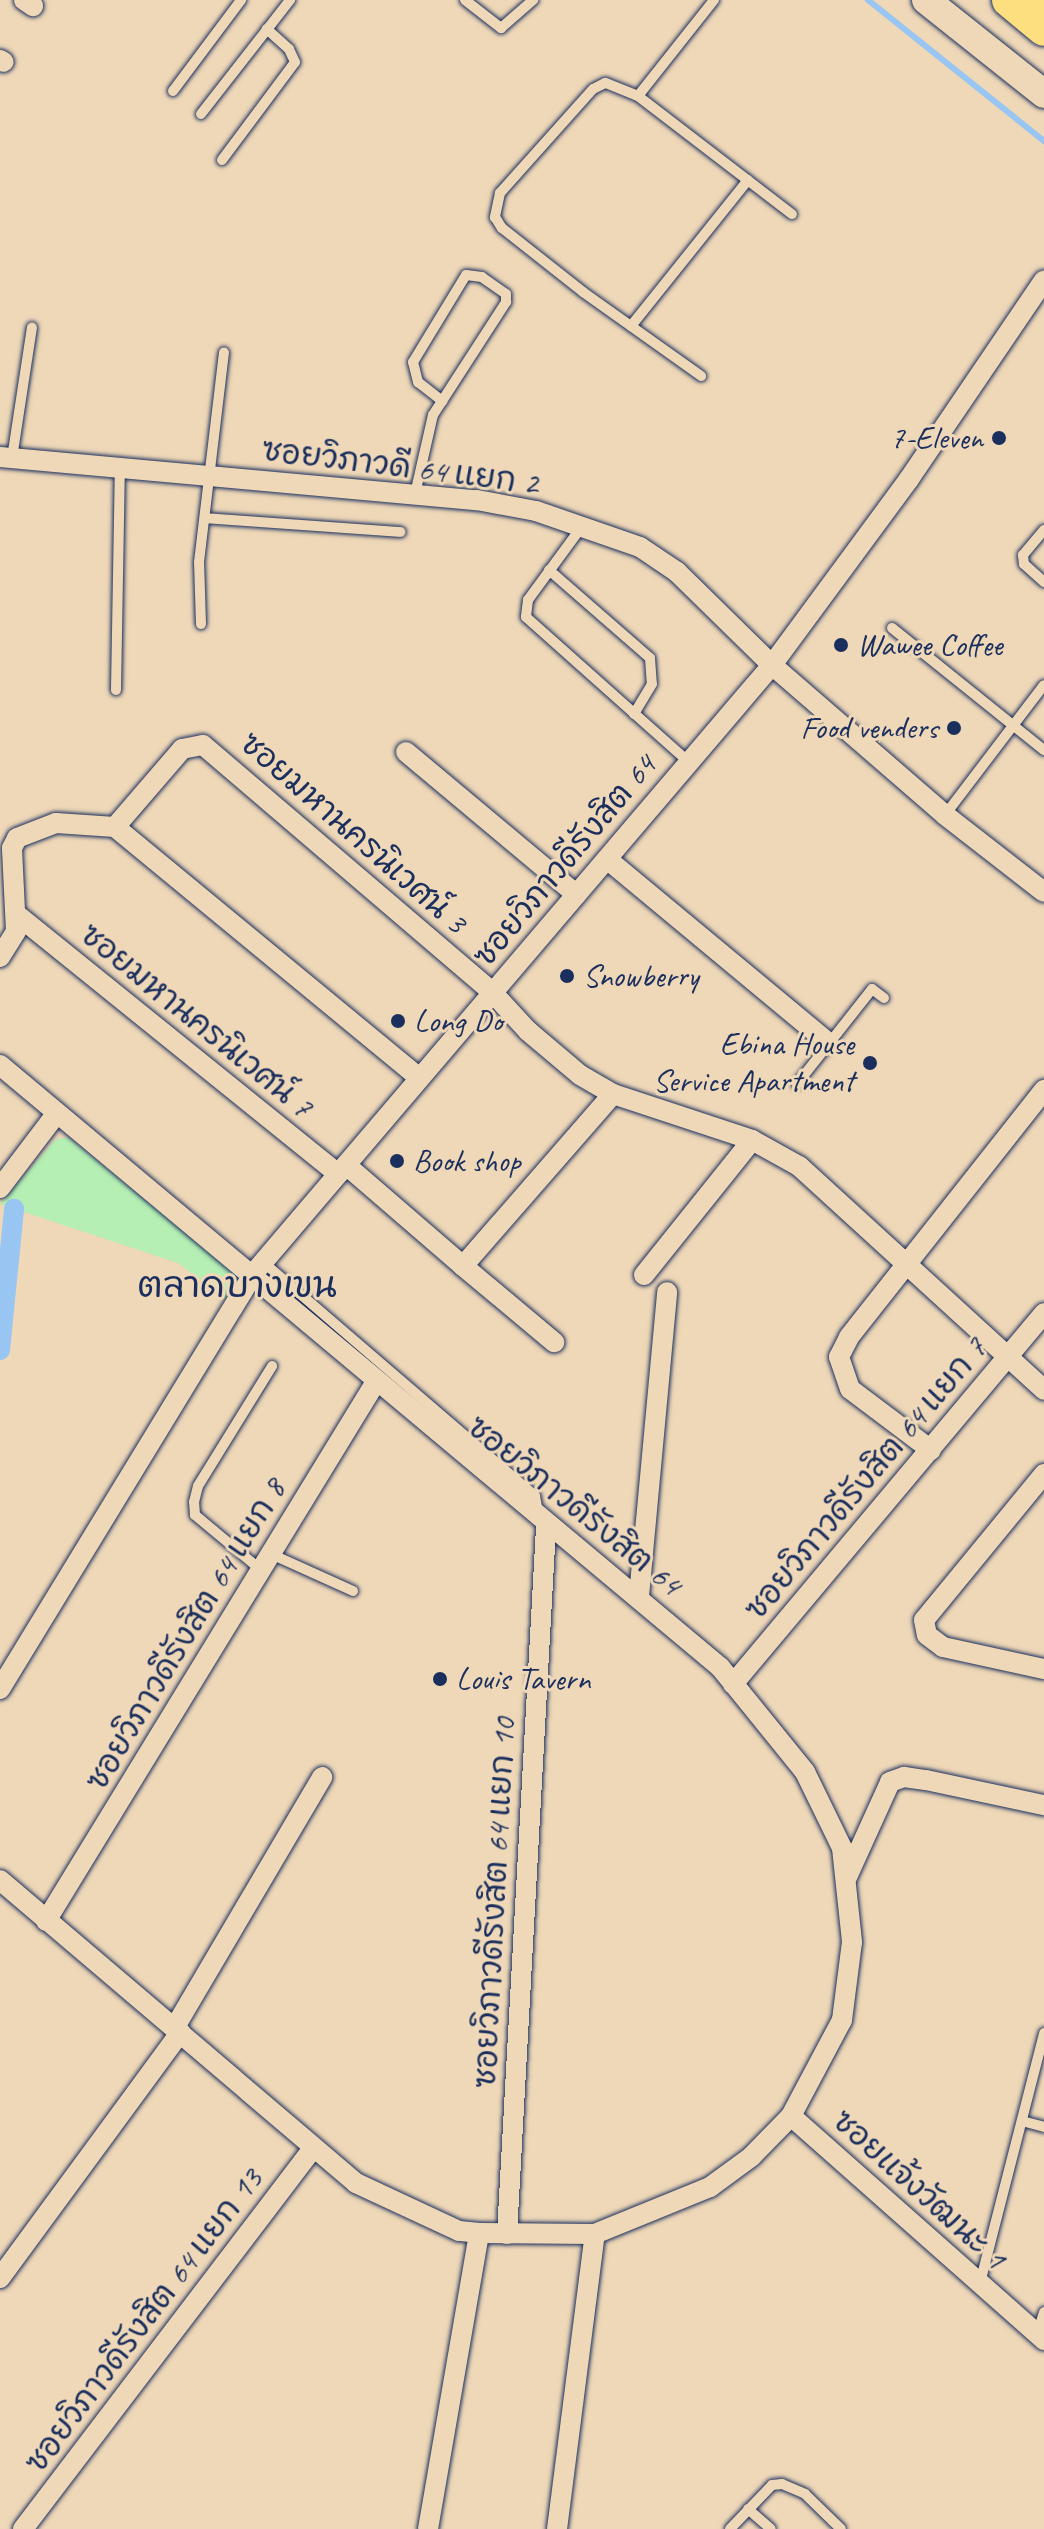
<!DOCTYPE html>
<html>
<head>
<meta charset="utf-8">
<style>
	body { margin:0 }
	#map { position:relative; width:1044px; height:2529px; overflow:hidden; background:#efd8b8; font-family:Caveat,"Playpen Sans Thai",sans-serif }
	div>[style] { position:absolute }
	.green>* { inset:0; background:#b6efb3 }
	.stream>* { height:6px; margin:-3px; padding:0 3px; transform-origin:3px; border-radius:3px; background:#98c5f2 }
	.canal>* { height:20px; margin:-10px; padding:0 10px; transform-origin:10px; border-radius:10px; background:#98c5f2 }
	.roads { filter:drop-shadow(0 0 2px #1b2f5e) drop-shadow(0 0 2px #1b2f5e) }
	.service>* { height:10px; margin:-5px; padding:0 5px; transform-origin:5px; border-radius:5px; background:#efd8b8 }
	.minor>* { height:20px; margin:-10px; padding:0 10px; transform-origin:10px; border-radius:10px; background:#efd8b8 }
	.secondary>* { height:28px; margin:-14px; padding:0 14px; transform-origin:14px; border-radius:14px; background:#efd8b8 }
	.trunk>* { height:34px; margin:-17px; padding:0 17px; transform-origin:17px; border-radius:17px; background:#fddf80 }
	.motorway>* { height:36px; margin:-18px; padding:0 18px; transform-origin:18px; border-radius:18px; background:#fddf80 }
	.dots>* { width:22px; height:22px; translate:-50% -50%; box-sizing:border-box; border:4px solid #efd8b8; border-radius:50% }
	span { translate:-50% -50%; white-space:nowrap; text-align:center; line-height:1.15; -webkit-text-stroke:6px #efd8b8; paint-order:stroke }
	.poi-label { font-size:32px; color:#1b2f5e }
	.right { translate:-100% -50%; text-align:right }
	.left { translate:0 -50%; text-align:left }
	.street-label { font-size:32px; color:#1b2f5e }
	.quarter-label { font-size:36px; color:#1b2f5e }
</style>
</head>
<body>
<div id="map">
	<div class="green">
		<div style="clip-path:polygon(68px 1137px,241px 1278px,227px 1300px,178px 1263px,0 1204px,55px 1140px)"></div>
	</div>
	<div class="stream">
		<div style="left:868px;top:0;width:226px;rotate:38.7deg"></div>
	</div>
	<div class="canal">
		<div style="left:0;top:1350px;width:142px;rotate:-84.3deg"></div>
	</div>
	<div class="roads">
		<div class="service">
			<div style="left:465px;top:0;width:46px;rotate:37.9deg"></div>
			<div style="left:501px;top:28px;width:43px;rotate:-41.2deg"></div>
			<div style="left:714px;top:0;width:122px;rotate:128.4deg"></div>
			<div style="left:638px;top:96px;width:194px;rotate:37.5deg"></div>
			<div style="left:173px;top:91px;width:114px;rotate:-53.2deg"></div>
			<div style="left:638px;top:96px;width:35px;rotate:-158deg"></div>
			<div style="left:605px;top:83px;width:13px;rotate:153deg"></div>
			<div style="left:593px;top:89px;width:140px;rotate:131.8deg"></div>
			<div style="left:500px;top:193px;width:25px;rotate:102deg"></div>
			<div style="left:495px;top:217px;width:13px;rotate:58deg"></div>
			<div style="left:502px;top:228px;width:103px;rotate:38.3deg"></div>
			<div style="left:583px;top:292px;width:145px;rotate:35.4deg"></div>
			<div style="left:201px;top:114px;width:145px;rotate:-52deg"></div>
			<div style="left:222px;top:160px;width:122px;rotate:-53.3deg"></div>
			<div style="left:295px;top:62px;width:14px;rotate:-115deg"></div>
			<div style="left:289px;top:49px;width:30px;rotate:-138deg"></div>
			<div style="left:631px;top:326px;width:187px;rotate:-51.3deg"></div>
			<div style="left:12px;top:458px;width:132px;rotate:-81.3deg"></div>
			<div style="left:415px;top:494px;width:81px;rotate:-77.2deg"></div>
			<div style="left:433px;top:415px;width:135px;rotate:-57.1deg"></div>
			<div style="left:506px;top:302px;width:8px;rotate:-90deg"></div>
			<div style="left:506px;top:294px;width:29px;rotate:-145deg"></div>
			<div style="left:482px;top:277px;width:16px;rotate:-173deg"></div>
			<div style="left:466px;top:275px;width:102px;rotate:121.3deg"></div>
			<div style="left:413px;top:362px;width:21px;rotate:76deg"></div>
			<div style="left:418px;top:382px;width:31px;rotate:38deg"></div>
			<div style="left:205px;top:518px;width:196px;rotate:4.1deg"></div>
			<div style="left:583px;top:525px;width:93px;rotate:126.3deg"></div>
			<div style="left:528px;top:600px;width:17px;rotate:97deg"></div>
			<div style="left:526px;top:617px;width:218px;rotate:41.7deg"></div>
			<div style="left:1044px;top:530px;width:33px;rotate:130deg"></div>
			<div style="left:1023px;top:555px;width:9px;rotate:84deg"></div>
			<div style="left:1024px;top:564px;width:27px;rotate:42deg"></div>
			<div style="left:549px;top:570px;width:134px;rotate:41.1deg"></div>
			<div style="left:650px;top:658px;width:26px;rotate:86deg"></div>
			<div style="left:652px;top:684px;width:35px;rotate:121deg"></div>
			<div style="left:201px;top:624px;width:62px;rotate:-91.8deg"></div>
			<div style="left:199px;top:562px;width:211px;rotate:-83.2deg"></div>
			<div style="left:892px;top:628px;width:195px;rotate:38.8deg"></div>
			<div style="left:116px;top:690px;width:222px;rotate:-89deg"></div>
			<div style="left:945px;top:815px;width:163px;rotate:-52.7deg"></div>
			<div style="left:797px;top:1084px;width:121px;rotate:-51.7deg"></div>
			<div style="left:872px;top:989px;width:15px;rotate:37deg"></div>
			<div style="left:263px;top:1262px;width:359px;rotate:40.7deg"></div>
			<div style="left:535px;top:1496px;width:17px;rotate:80deg"></div>
			<div style="left:271px;top:1554px;width:90px;rotate:24.3deg"></div>
			<div style="left:261px;top:1570px;width:86px;rotate:-140.2deg"></div>
			<div style="left:195px;top:1515px;width:13px;rotate:-94deg"></div>
			<div style="left:194px;top:1502px;width:16px;rotate:-76deg"></div>
			<div style="left:198px;top:1486px;width:141px;rotate:-58.3deg"></div>
			<div style="left:1022px;top:2121px;width:23px;rotate:15deg"></div>
			<div style="left:980px;top:2283px;width:258px;rotate:-75.6deg"></div>
			<div style="left:1037px;top:2334px;width:23px;rotate:-72deg"></div>
			<div style="left:748px;top:2509px;width:30px;rotate:41deg"></div>
			<div style="left:730px;top:2529px;width:61px;rotate:-46.3deg"></div>
			<div style="left:772px;top:2485px;width:10px;rotate:-6deg"></div>
			<div style="left:782px;top:2484px;width:25px;rotate:23deg"></div>
			<div style="left:805px;top:2494px;width:50px;rotate:44.2deg"></div>
		</div>
		<div class="minor">
			<div style="left:24px;top:0;width:11px;rotate:34deg"></div>
			<div style="left:0;top:60px;width:4px;rotate:27deg"></div>
			<div style="left:0;top:457px;width:479px;rotate:5.2deg"></div>
			<div style="left:477px;top:500px;width:60px;rotate:10.6deg"></div>
			<div style="left:536px;top:511px;width:110px;rotate:19.1deg"></div>
			<div style="left:640px;top:547px;width:45px;rotate:34deg"></div>
			<div style="left:677px;top:572px;width:133px;rotate:44.4deg"></div>
			<div style="left:772px;top:665px;width:229px;rotate:40.9deg"></div>
			<div style="left:945px;top:815px;width:125px;rotate:37.9deg"></div>
			<div style="left:406px;top:752px;width:222px;rotate:39.9deg"></div>
			<div style="left:115px;top:827px;width:394px;rotate:39.5deg"></div>
			<div style="left:607px;top:859px;width:288px;rotate:39.7deg"></div>
			<div style="left:16px;top:914px;width:414px;rotate:38.9deg"></div>
			<div style="left:0;top:957px;width:31px;rotate:-58deg"></div>
			<div style="left:16px;top:931px;width:83px;rotate:-92.8deg"></div>
			<div style="left:12px;top:848px;width:11px;rotate:-63deg"></div>
			<div style="left:17px;top:838px;width:42px;rotate:-21deg"></div>
			<div style="left:56px;top:823px;width:59px;rotate:3.9deg"></div>
			<div style="left:115px;top:827px;width:103px;rotate:-49.3deg"></div>
			<div style="left:182px;top:749px;width:21px;rotate:-11deg"></div>
			<div style="left:203px;top:745px;width:382px;rotate:40.5deg"></div>
			<div style="left:493px;top:993px;width:52px;rotate:47.4deg"></div>
			<div style="left:528px;top:1031px;width:68px;rotate:40.2deg"></div>
			<div style="left:580px;top:1075px;width:38px;rotate:30deg"></div>
			<div style="left:613px;top:1094px;width:146px;rotate:18.3deg"></div>
			<div style="left:752px;top:1140px;width:54px;rotate:29deg"></div>
			<div style="left:799px;top:1166px;width:332px;rotate:42.4deg"></div>
			<div style="left:0;top:1065px;width:939px;rotate:39.9deg"></div>
			<div style="left:720px;top:1667px;width:135px;rotate:51deg"></div>
			<div style="left:805px;top:1772px;width:85px;rotate:64deg"></div>
			<div style="left:842px;top:1848px;width:95px;rotate:83.9deg"></div>
			<div style="left:852px;top:1942px;width:79px;rotate:97.3deg"></div>
			<div style="left:842px;top:2020px;width:109px;rotate:118deg"></div>
			<div style="left:791px;top:2116px;width:57px;rotate:134.3deg"></div>
			<div style="left:751px;top:2157px;width:51px;rotate:143.8deg"></div>
			<div style="left:710px;top:2187px;width:124px;rotate:157.8deg"></div>
			<div style="left:595px;top:2234px;width:116px;rotate:-179.5deg"></div>
			<div style="left:479px;top:2233px;width:20px;rotate:-174deg"></div>
			<div style="left:459px;top:2231px;width:114px;rotate:-155deg"></div>
			<div style="left:356px;top:2183px;width:467px;rotate:-139.6deg"></div>
			<div style="left:346px;top:1165px;width:155px;rotate:40.8deg"></div>
			<div style="left:463px;top:1266px;width:228px;rotate:-48.9deg"></div>
			<div style="left:0;top:1188px;width:94px;rotate:-52.8deg"></div>
			<div style="left:463px;top:1266px;width:119px;rotate:39.9deg"></div>
			<div style="left:644px;top:1275px;width:173px;rotate:-51.3deg"></div>
			<div style="left:931px;top:1450px;width:101px;rotate:-143deg"></div>
			<div style="left:850px;top:1389px;width:34px;rotate:-109deg"></div>
			<div style="left:839px;top:1357px;width:22px;rotate:-63deg"></div>
			<div style="left:849px;top:1337px;width:315px;rotate:-51.7deg"></div>
			<div style="left:1044px;top:1474px;width:189px;rotate:129.4deg"></div>
			<div style="left:924px;top:1620px;width:15px;rotate:79deg"></div>
			<div style="left:927px;top:1635px;width:20px;rotate:37deg"></div>
			<div style="left:943px;top:1647px;width:103px;rotate:12.3deg"></div>
			<div style="left:639px;top:1596px;width:305px;rotate:-84.7deg"></div>
			<div style="left:733px;top:1684px;width:484px;rotate:-50deg"></div>
			<div style="left:0;top:1689px;width:486px;rotate:-58.6deg"></div>
			<div style="left:253px;top:1274px;width:800px;rotate:-49.56deg"></div>
			<div style="left:772px;top:665px;width:231px;rotate:-53.6deg"></div>
			<div style="left:909px;top:479px;width:240px;rotate:-55.8deg"></div>
			<div style="left:847px;top:1877px;width:104px;rotate:-65.6deg"></div>
			<div style="left:890px;top:1782px;width:15px;rotate:-20deg"></div>
			<div style="left:904px;top:1777px;width:22px;rotate:8deg"></div>
			<div style="left:926px;top:1780px;width:121px;rotate:12deg"></div>
			<div style="left:46px;top:1921px;width:634px;rotate:-58.54deg"></div>
			<div style="left:175px;top:2027px;width:290px;rotate:-59.5deg"></div>
			<div style="left:791px;top:2116px;width:338px;rotate:41.5deg"></div>
			<div style="left:507px;top:2234px;width:708px;rotate:-86.84deg"></div>
			<div style="left:0;top:2278px;width:305px;rotate:-53.7deg"></div>
			<div style="left:23px;top:2529px;width:477px;rotate:-52.7deg"></div>
			<div style="left:428px;top:2529px;width:300px;rotate:-80.2deg"></div>
			<div style="left:557px;top:2529px;width:297px;rotate:-82.7deg"></div>
		</div>
		<div class="secondary">
			<div style="left:926px;top:0;width:151px;rotate:38.5deg"></div>
		</div>
		<div class="trunk">
			<div style="left:1009px;top:0;width:45px;rotate:39.6deg"></div>
		</div>
		<div class="motorway">
			<div style="left:1032px;top:0;width:16px;rotate:40deg"></div>
		</div>
	</div>
	<div class="dots">
		<div style="left:999px;top:438px;background:#1b2f5e"></div>
		<div style="left:841px;top:645px;background:#1b2f5e"></div>
		<div style="left:954px;top:728px;background:#1b2f5e"></div>
		<div style="left:567px;top:976px;background:#1b2f5e"></div>
		<div style="left:398px;top:1021px;background:#1b2f5e"></div>
		<div style="left:870px;top:1063px;background:#1b2f5e"></div>
		<div style="left:397px;top:1161px;background:#1b2f5e"></div>
		<div style="left:440px;top:1679px;background:#1b2f5e"></div>
	</div>
	<div class="poi-label">
		<span class="right" style="left:983px;top:438px">7-Eleven</span>
		<span class="left" style="left:857px;top:645px">Wawee Coffee</span>
		<span class="right" style="left:938px;top:728px">Food venders</span>
		<span class="left" style="left:583px;top:976px">Snowberry</span>
		<span class="left" style="left:414px;top:1021px">Long Do</span>
		<span class="right" style="left:854px;top:1063px">Ebina House<br>Service Apartment</span>
		<span class="left" style="left:413px;top:1161px">Book shop</span>
		<span class="left" style="left:456px;top:1679px">Louis Tavern</span>
	</div>
	<div class="street-label">
		<span style="left:400px;top:467px;rotate:7deg">ซอยวิภาวดี 64 แยก 2</span>
		<span style="left:353px;top:833px;rotate:41deg">ซอยมหานครนิเวศน์ 3</span>
		<span style="left:565px;top:861px;rotate:-50deg">ซอยวิภาวดีรังสิต 64</span>
		<span style="left:196px;top:1021px;rotate:39deg">ซอยมหานครนิเวศน์ 7</span>
		<span style="left:866px;top:1479px;rotate:-50deg">ซอยวิภาวดีรังสิต 64 แยก 7</span>
		<span style="left:574px;top:1506px;rotate:39deg">ซอยวิภาวดีรังสิต 64</span>
		<span style="left:186px;top:1635px;rotate:-59deg">ซอยวิภาวดีรังสิต 64 แยก 8</span>
		<span style="left:495px;top:1903px;rotate:-87deg">ซอยวิภาวดีรังสิต 64 แยก 10</span>
		<span style="left:919px;top:2190px;rotate:42deg">ซอยแจ้งวัฒนะ 1</span>
		<span style="left:144px;top:2321px;rotate:-53deg">ซอยวิภาวดีรังสิต 64 แยก 13</span>
	</div>
	<div class="quarter-label">
		<span style="left:237px;top:1286px">ตลาดบางเขน</span>
	</div>
</div>
</body>
</html>
